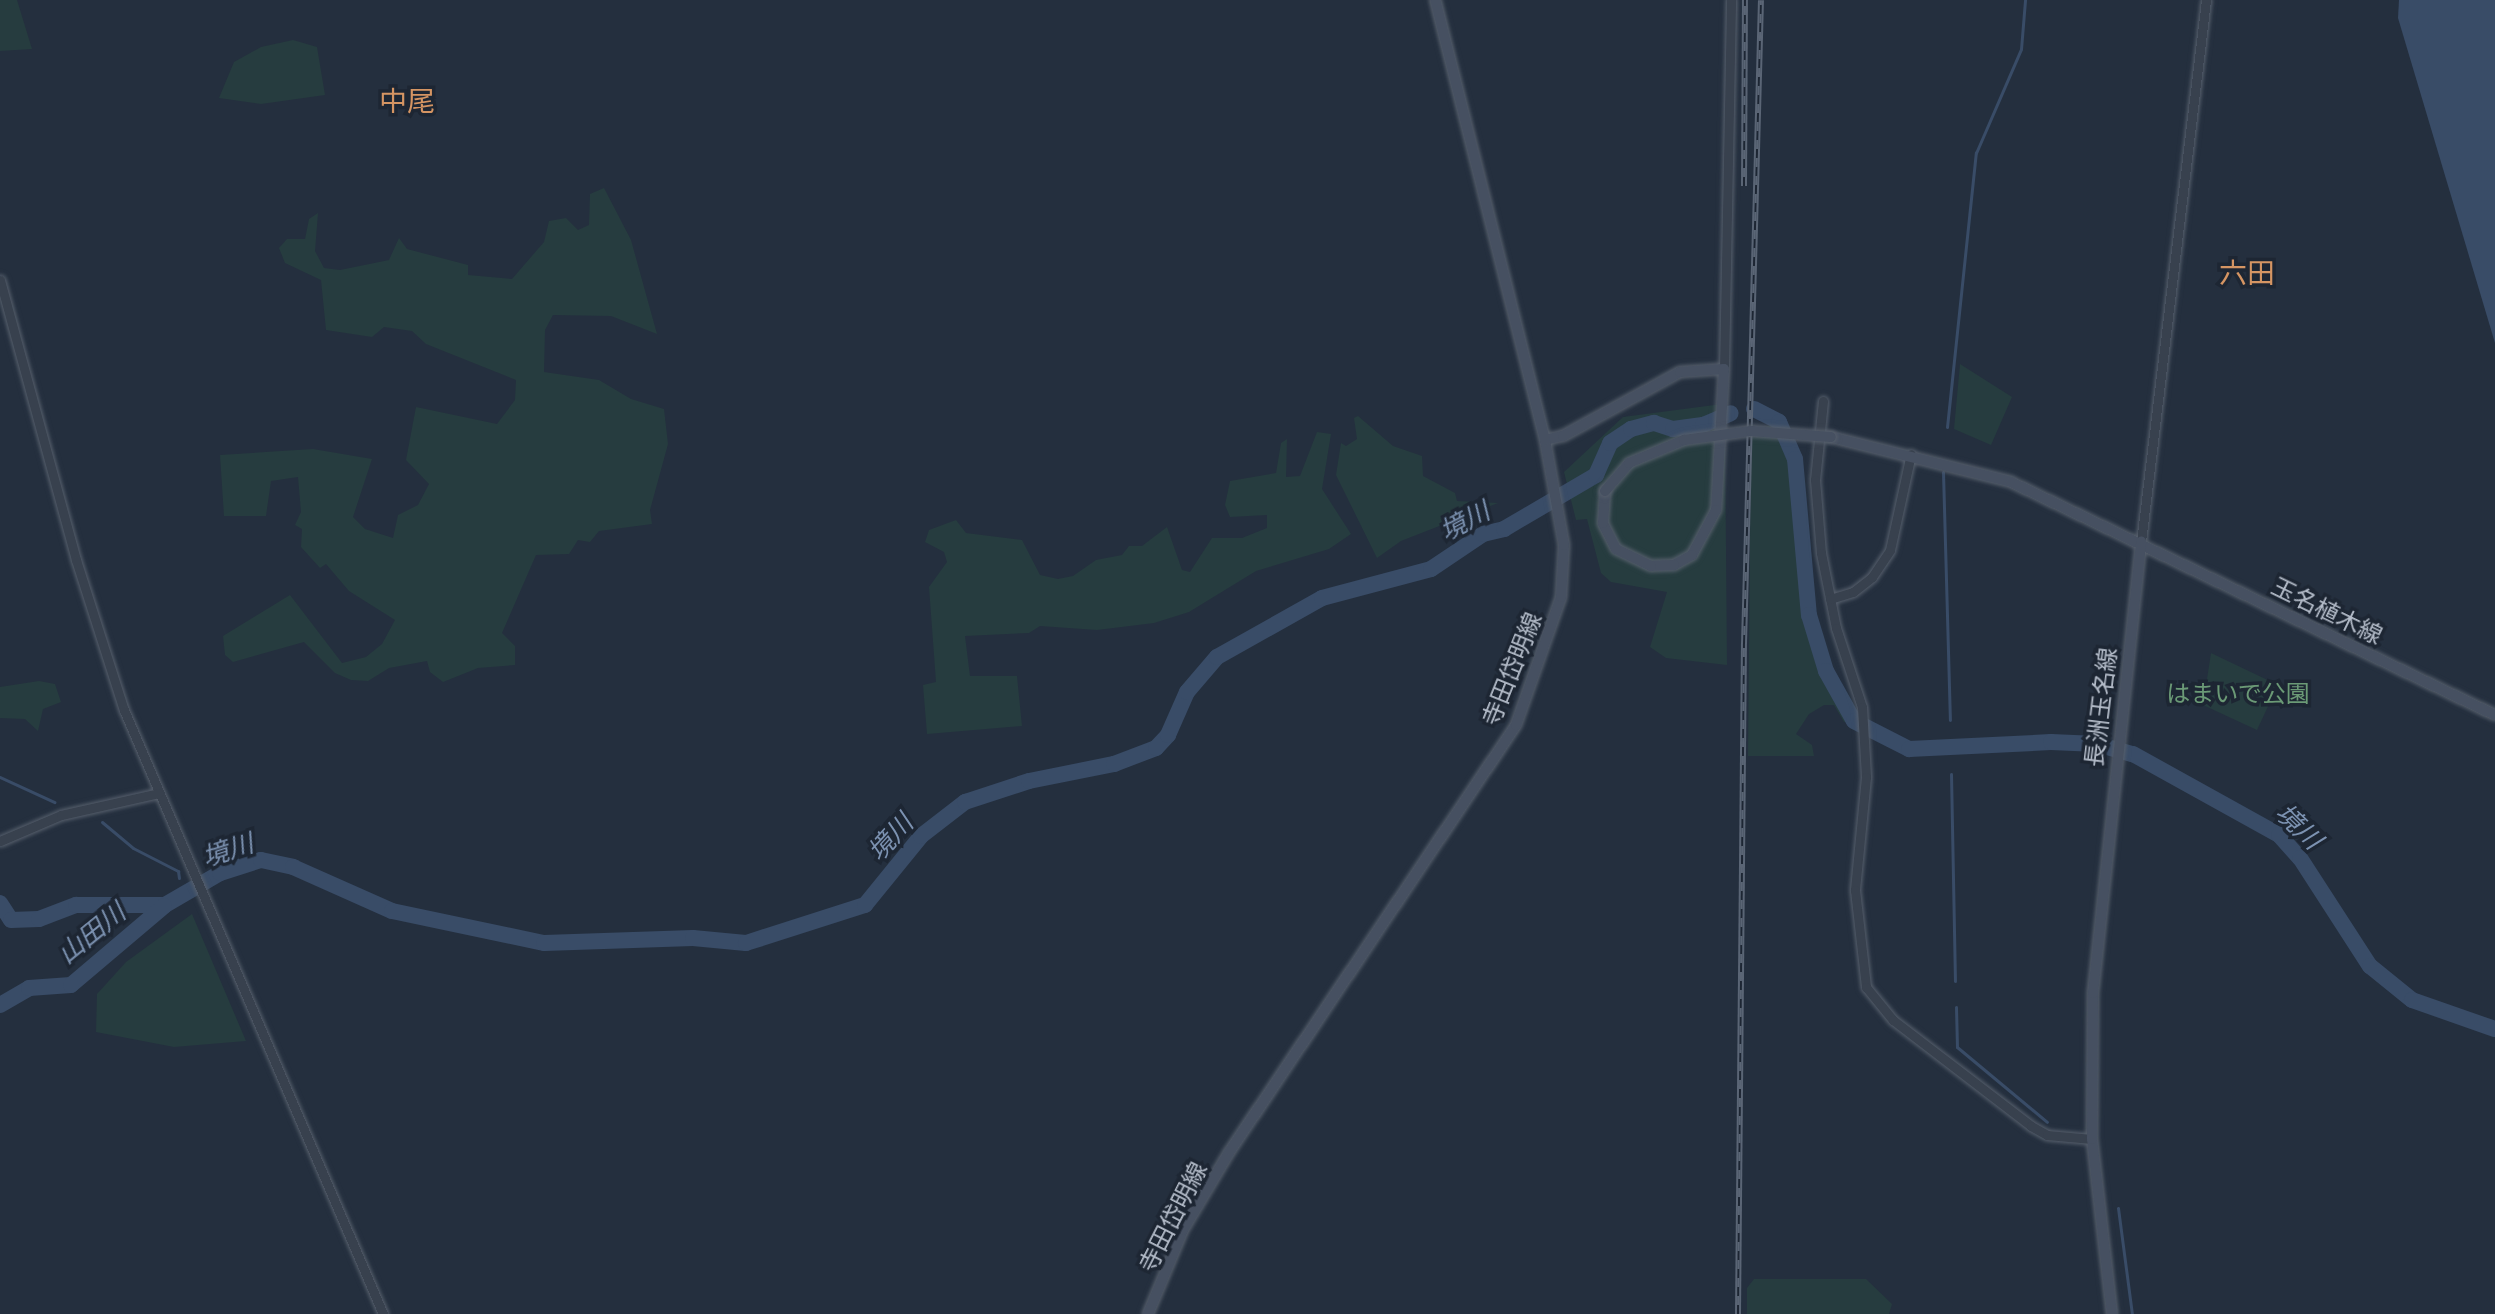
<!DOCTYPE html>
<html>
<head>
<meta charset="utf-8">
<style>
	body { margin:0 }
	#map { position:relative; width:2495px; height:1314px; overflow:hidden; background:#242f3e; font-family:Poppins,"Noto Sans JP",sans-serif }
	div>[style] { position:absolute }
	.green>* { inset:0; background:#263c3f }
	.water>* { inset:0; background:#394c67 }
	.stream>* { height:3px; margin:-1.5px; padding:0 1.5px; transform-origin:1.5px; border-radius:1.5px; background:#394c67 }
	.river>* { height:16px; margin:-8px; padding:0 8px; transform-origin:8px; border-radius:8px; background:#394c67 }
	.roads { filter:drop-shadow(0 0 2px #565f6c) drop-shadow(0 0 2px #565f6c) }
	.tertiary>* { height:9px; margin:-4.5px; padding:0 4.5px; transform-origin:4.5px; border-radius:4.5px; background:#38414e }
	.secondary>* { height:10px; margin:-5px; padding:0 5px; transform-origin:5px; border-radius:5px; background:#465061 }
	.rail>* { height:6px; margin-top:-3px; transform-origin:0; background:repeating-linear-gradient(90deg,#1d2633 0 9px,#5a6575 0 18px); box-sizing:border-box; border-block:2px solid #5a6575 }
	.bridges { filter:drop-shadow(0 0 2px #565f6c) drop-shadow(0 0 2px #565f6c) }
	.secondary-bridge>* { height:10px; margin:-5px; padding:0 5px; transform-origin:5px; border-radius:5px; background:#465061 }
	span { translate:-50% -50%; white-space:nowrap; text-align:center; line-height:1.15; -webkit-text-stroke:7px #1d2633; paint-order:stroke }
	.street-label { font-size:24px; color:#b4bcc9 }
	.park-label { font-size:24px; color:#6b9a76 }
	.water-label { font-size:26px; color:#7c92b1; font-style:italic }
	.quarter-label { font-size:28px; color:#d59563 }
</style>
</head>
<body>
<div id="map">
	<div class="green">
		<div style="clip-path:polygon(0 0,17px 0,32px 49px,0 51px)"></div>
		<div style="clip-path:polygon(293px 40px,317px 47px,325px 95px,261px 104px,219px 98px,234px 62px,261px 47px)"></div>
		<div style="clip-path:polygon(604px 188px,631px 240px,657px 334px,611px 316px,553px 315px,545px 330px,544px 372px,599px 380px,631px 399px,664px 409px,668px 444px,650px 510px,652px 524px,599px 531px,590px 542px,578px 540px,569px 554px,536px 555px,502px 633px,515px 646px,515px 665px,478px 668px,443px 682px,430px 672px,427px 661px,389px 668px,368px 681px,351px 680px,335px 673px,304px 642px,233px 662px,225px 655px,223px 636px,290px 595px,342px 663px,366px 657px,382px 644px,395px 620px,349px 591px,326px 564px,320px 568px,301px 547px,302px 529px,295px 525px,301px 512px,298px 477px,271px 481px,266px 516px,224px 516px,220px 455px,313px 449px,372px 459px,353px 517px,365px 529px,393px 538px,398px 515px,418px 505px,429px 484px,406px 460px,416px 407px,497px 424px,515px 400px,516px 380px,426px 344px,412px 331px,384px 327px,372px 337px,326px 330px,321px 280px,285px 263px,279px 248px,287px 239px,305px 239px,309px 219px,318px 213px,315px 251px,324px 268px,340px 270px,389px 260px,399px 238px,407px 249px,468px 265px,468px 275px,512px 279px,544px 242px,549px 221px,566px 218px,578px 230px,589px 225px,590px 194px)"></div>
		<div style="clip-path:polygon(1960px 364px,2012px 397px,1991px 445px,1954px 429px)"></div>
		<div style="clip-path:polygon(1722px 404px,1725px 433px,1727px 665px,1666px 658px,1650px 647px,1667px 592px,1611px 582px,1601px 573px,1587px 519px,1576px 520px,1564px 472px,1623px 417px)"></div>
		<div style="clip-path:polygon(1358px 416px,1393px 446px,1422px 456px,1423px 476px,1455px 493px,1457px 501px,1498px 503px,1401px 541px,1377px 558px,1336px 475px,1341px 443px,1346px 446px,1357px 439px,1354px 418px)"></div>
		<div style="clip-path:polygon(1783px 422px,1795px 459px,1809px 615px,1826px 671px,1854px 721px,1844px 722px,1834px 705px,1824px 705px,1809px 714px,1796px 734px,1812px 745px,1814px 756px,1748px 756px,1751px 431px)"></div>
		<div style="clip-path:polygon(1317px 432px,1331px 434px,1322px 489px,1351px 534px,1329px 549px,1256px 571px,1189px 612px,1154px 623px,1097px 630px,1040px 626px,1029px 633px,965px 636px,970px 676px,1017px 676px,1022px 726px,927px 734px,923px 685px,936px 682px,929px 587px,947px 562px,944px 552px,925px 542px,929px 530px,956px 520px,966px 533px,1022px 540px,1040px 575px,1058px 579px,1073px 576px,1096px 560px,1122px 555px,1129px 546px,1142px 546px,1167px 527px,1182px 570px,1190px 572px,1212px 538px,1242px 538px,1267px 528px,1267px 515px,1230px 517px,1225px 505px,1230px 481px,1276px 473px,1281px 443px,1287px 439px,1286px 477px,1300px 476px)"></div>
		<div style="clip-path:polygon(2211px 653px,2278px 685px,2257px 730px,2203px 705px)"></div>
		<div style="clip-path:polygon(39px 681px,55px 684px,61px 702px,43px 709px,38px 731px,25px 719px,0 718px,0 687px)"></div>
		<div style="clip-path:polygon(192px 914px,246px 1041px,174px 1047px,96px 1032px,97px 994px,126px 962px)"></div>
		<div style="clip-path:polygon(1754px 1279px,1866px 1279px,1892px 1304px,1889px 1314px,1747px 1314px,1747px 1288px)"></div>
	</div>
	<div class="water">
		<div style="clip-path:polygon(2399px 0,2495px 0,2495px 343px,2398px 18px)"></div>
	</div>
	<div class="stream">
		<div style="left:1947px;top:427px;width:276px;rotate:-84deg"></div>
		<div style="left:1976px;top:153px;width:113px;rotate:-66.6deg"></div>
		<div style="left:2021px;top:49px;width:49px;rotate:-85.3deg"></div>
		<div style="left:1943px;top:472px;width:248px;rotate:88.4deg"></div>
		<div style="left:1951px;top:774px;width:207px;rotate:88.9deg"></div>
		<div style="left:0;top:777px;width:60px;rotate:24.8deg"></div>
		<div style="left:102px;top:822px;width:40px;rotate:40deg"></div>
		<div style="left:133px;top:848px;width:51px;rotate:27.1deg"></div>
		<div style="left:178px;top:871px;width:7px;rotate:82deg"></div>
		<div style="left:187px;top:889px;width:4px;rotate:63deg"></div>
		<div style="left:1956px;top:1007px;width:40px;rotate:88.6deg"></div>
		<div style="left:1957px;top:1047px;width:117px;rotate:39.8deg"></div>
		<div style="left:2118px;top:1208px;width:107px;rotate:82.5deg"></div>
	</div>
	<div class="river">
		<div style="left:1754px;top:409px;width:28px;rotate:27deg"></div>
		<div style="left:1779px;top:422px;width:40px;rotate:66.6deg"></div>
		<div style="left:1795px;top:459px;width:157px;rotate:84.9deg"></div>
		<div style="left:1809px;top:615px;width:59px;rotate:73.1deg"></div>
		<div style="left:1826px;top:671px;width:57px;rotate:60.8deg"></div>
		<div style="left:1854px;top:721px;width:62px;rotate:27deg"></div>
		<div style="left:1909px;top:749px;width:142px;rotate:-2.8deg"></div>
		<div style="left:2051px;top:742px;width:46px;rotate:2.5deg"></div>
		<div style="left:2097px;top:744px;width:37px;rotate:16deg"></div>
		<div style="left:2133px;top:754px;width:167px;rotate:29deg"></div>
		<div style="left:2279px;top:835px;width:31px;rotate:48deg"></div>
		<div style="left:2300px;top:858px;width:129px;rotate:57.1deg"></div>
		<div style="left:2370px;top:966px;width:54px;rotate:39deg"></div>
		<div style="left:2412px;top:1000px;width:88px;rotate:19.3deg"></div>
		<div style="left:0;top:903px;width:20px;rotate:57deg"></div>
		<div style="left:11px;top:920px;width:28px;rotate:-2deg"></div>
		<div style="left:39px;top:919px;width:40px;rotate:-21deg"></div>
		<div style="left:76px;top:905px;width:89px"></div>
		<div style="left:165px;top:905px;width:64px;rotate:-30.2deg"></div>
		<div style="left:220px;top:873px;width:43px;rotate:-17.6deg"></div>
		<div style="left:261px;top:860px;width:33px;rotate:12deg"></div>
		<div style="left:293px;top:867px;width:108px;rotate:24deg"></div>
		<div style="left:392px;top:911px;width:155px;rotate:11.9deg"></div>
		<div style="left:544px;top:943px;width:149px;rotate:-1.9deg"></div>
		<div style="left:693px;top:938px;width:53px;rotate:5.4deg"></div>
		<div style="left:746px;top:943px;width:125px;rotate:-17.7deg"></div>
		<div style="left:865px;top:905px;width:89px;rotate:-50.9deg"></div>
		<div style="left:921px;top:836px;width:56px;rotate:-37.7deg"></div>
		<div style="left:965px;top:802px;width:67px;rotate:-18.2deg"></div>
		<div style="left:1029px;top:781px;width:87px;rotate:-11.3deg"></div>
		<div style="left:1114px;top:764px;width:45px;rotate:-20.9deg"></div>
		<div style="left:1156px;top:748px;width:18px;rotate:-47deg"></div>
		<div style="left:1168px;top:735px;width:47px;rotate:-66.2deg"></div>
		<div style="left:1187px;top:692px;width:46px;rotate:-49.4deg"></div>
		<div style="left:1217px;top:657px;width:120px;rotate:-29.3deg"></div>
		<div style="left:1322px;top:598px;width:113px;rotate:-14.9deg"></div>
		<div style="left:1431px;top:569px;width:63px;rotate:-33.9deg"></div>
		<div style="left:1483px;top:534px;width:22px;rotate:-13deg"></div>
		<div style="left:1504px;top:529px;width:107px;rotate:-30.4deg"></div>
		<div style="left:1596px;top:475px;width:35px;rotate:-66deg"></div>
		<div style="left:1610px;top:443px;width:25px;rotate:-34deg"></div>
		<div style="left:1631px;top:429px;width:24px;rotate:-15deg"></div>
		<div style="left:1654px;top:423px;width:20px;rotate:18deg"></div>
		<div style="left:1673px;top:429px;width:30px;rotate:-8deg"></div>
		<div style="left:1703px;top:425px;width:30px;rotate:-23deg"></div>
		<div style="left:0;top:1005px;width:34px;rotate:-30deg"></div>
		<div style="left:29px;top:988px;width:42px;rotate:-4.1deg"></div>
		<div style="left:71px;top:985px;width:122px;rotate:-40.3deg"></div>
	</div>
	<div class="roads">
		<div class="tertiary">
			<div style="left:0;top:280px;width:290px;rotate:74.8deg"></div>
			<div style="left:76px;top:560px;width:157px;rotate:72.3deg"></div>
			<div style="left:124px;top:710px;width:657px;rotate:66.79deg"></div>
			<div style="left:1724px;top:369px;width:369px;rotate:-88.9deg"></div>
			<div style="left:1823px;top:401px;width:79px;rotate:95.8deg"></div>
			<div style="left:1815px;top:480px;width:73px;rotate:85.3deg"></div>
			<div style="left:1821px;top:553px;width:76px;rotate:78.7deg"></div>
			<div style="left:1836px;top:628px;width:83px;rotate:71.8deg"></div>
			<div style="left:1862px;top:707px;width:70px;rotate:86.7deg"></div>
			<div style="left:1866px;top:777px;width:114px;rotate:95.6deg"></div>
			<div style="left:1855px;top:890px;width:98px;rotate:83.5deg"></div>
			<div style="left:1866px;top:987px;width:43px;rotate:50.7deg"></div>
			<div style="left:1893px;top:1020px;width:174px;rotate:37.5deg"></div>
			<div style="left:2031px;top:1126px;width:18px;rotate:29deg"></div>
			<div style="left:2047px;top:1135px;width:45px;rotate:5.1deg"></div>
			<div style="left:2141px;top:542px;width:546px;rotate:-83.16deg"></div>
			<div style="left:1830px;top:599px;width:24px;rotate:-17deg"></div>
			<div style="left:1853px;top:592px;width:24px;rotate:-38deg"></div>
			<div style="left:1872px;top:577px;width:32px;rotate:-56deg"></div>
			<div style="left:1890px;top:550px;width:98px;rotate:-77.7deg"></div>
			<div style="left:0;top:841px;width:66px;rotate:-23.1deg"></div>
			<div style="left:61px;top:815px;width:100px;rotate:-12.7deg"></div>
		</div>
		<div class="secondary">
			<div style="left:1831px;top:437px;width:186px;rotate:14deg"></div>
			<div style="left:2011px;top:482px;width:537px;rotate:25.71deg"></div>
			<div style="left:1545px;top:440px;width:18px;rotate:-13deg"></div>
			<div style="left:1563px;top:436px;width:133px;rotate:-28.7deg"></div>
			<div style="left:1680px;top:372px;width:44px;rotate:-3.9deg"></div>
			<div style="left:1724px;top:369px;width:141px;rotate:93.2deg"></div>
			<div style="left:1716px;top:510px;width:51px;rotate:118.1deg"></div>
			<div style="left:1692px;top:555px;width:21px;rotate:151deg"></div>
			<div style="left:1674px;top:565px;width:23px;rotate:178deg"></div>
			<div style="left:1651px;top:566px;width:39px;rotate:-154deg"></div>
			<div style="left:1616px;top:549px;width:29px;rotate:-117deg"></div>
			<div style="left:1603px;top:523px;width:32px;rotate:-86deg"></div>
			<div style="left:1148px;top:1314px;width:91px;rotate:-67.4deg"></div>
			<div style="left:1183px;top:1230px;width:92px;rotate:-59.3deg"></div>
			<div style="left:1230px;top:1151px;width:513px;rotate:-56.12deg"></div>
			<div style="left:1516px;top:725px;width:136px;rotate:-70.6deg"></div>
			<div style="left:1561px;top:597px;width:52px;rotate:-86.7deg"></div>
			<div style="left:1564px;top:545px;width:107px;rotate:-100.3deg"></div>
			<div style="left:1545px;top:440px;width:454px;rotate:-104deg"></div>
			<div style="left:2112px;top:1314px;width:176px;rotate:-96.5deg"></div>
			<div style="left:2092px;top:1139px;width:146px;rotate:-89.6deg"></div>
			<div style="left:2093px;top:993px;width:454px;rotate:-83.9deg"></div>
		</div>
	</div>
	<div class="rail">
		<div style="left:1744px;top:186px;width:186px;rotate:-89.7deg"></div>
		<div style="left:1738px;top:1314px;width:670px;rotate:-89.49deg"></div>
		<div style="left:1744px;top:644px;width:644px;rotate:-88.49deg"></div>
	</div>
	<div class="bridges">
		<div class="secondary-bridge">
			<div style="left:1605px;top:491px;width:37px;rotate:-49deg"></div>
			<div style="left:1629px;top:463px;width:60px;rotate:-22.7deg"></div>
			<div style="left:1684px;top:440px;width:68px;rotate:-7.7deg"></div>
			<div style="left:1751px;top:431px;width:80px;rotate:4.3deg"></div>
		</div>
	</div>
	<div class="street-label">
		<span style="left:2327px;top:611px;rotate:26deg">玉名植木線</span>
		<span style="left:1512px;top:669px;rotate:-68deg">寺田岱明線</span>
		<span style="left:2101px;top:707px;rotate:-83deg">長洲玉名線</span>
		<span style="left:1173px;top:1217px;rotate:-63deg">寺田岱明線</span>
	</div>
	<div class="park-label">
		<span style="left:2238px;top:694px">はまいで公園</span>
	</div>
	<div class="water-label">
		<span style="left:1465px;top:522px;rotate:-28deg">境川</span>
		<span style="left:2298px;top:827px;rotate:44deg">境川</span>
		<span style="left:891px;top:838px;rotate:-48deg">境川</span>
		<span style="left:228px;top:851px;rotate:-18deg">境川</span>
		<span style="left:92px;top:934px;rotate:-39deg">山田川</span>
	</div>
	<div class="quarter-label">
		<span style="left:407px;top:102px">中尾</span>
		<span style="left:2247px;top:274px">六田</span>
	</div>
</div>
</body>
</html>
